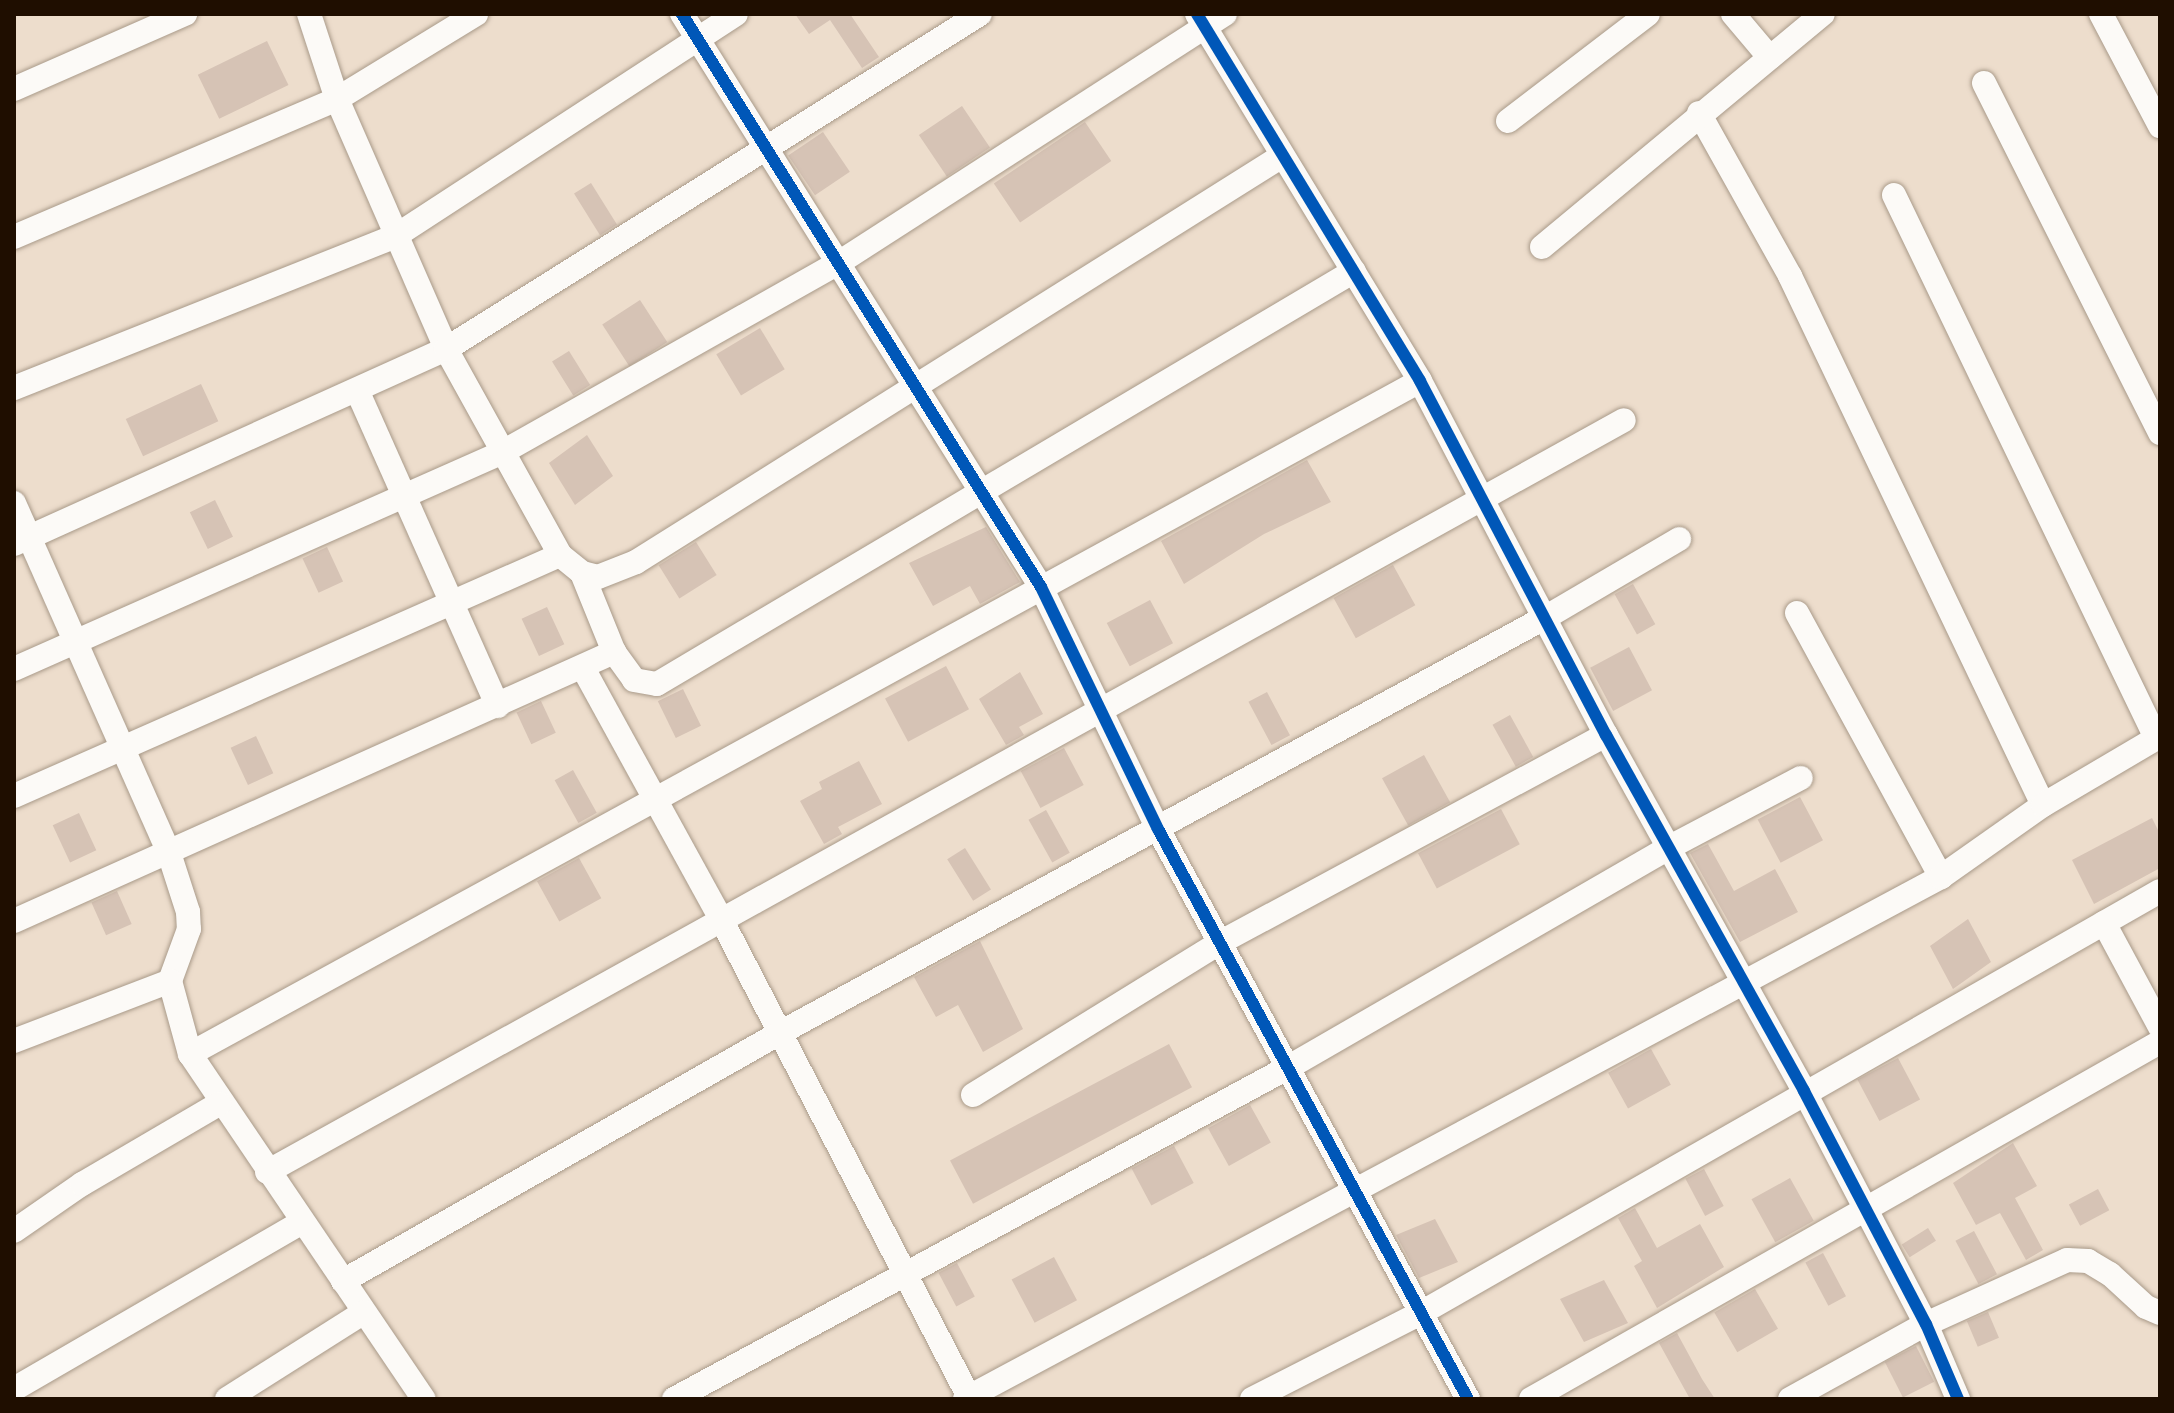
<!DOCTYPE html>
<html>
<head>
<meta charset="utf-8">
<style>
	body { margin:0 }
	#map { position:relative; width:2174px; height:1413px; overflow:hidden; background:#edddcc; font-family:Cabin,sans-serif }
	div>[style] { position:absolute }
	.building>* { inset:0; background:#d6c3b5; transform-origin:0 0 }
	.roads { filter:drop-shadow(0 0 2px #a99a89) drop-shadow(0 0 2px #a99a89) }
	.street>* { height:24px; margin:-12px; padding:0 12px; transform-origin:12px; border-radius:12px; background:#fcfaf7 }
	.cycleway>* { height:12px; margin:-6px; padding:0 6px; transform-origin:6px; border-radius:6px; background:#0057b8 }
	span { translate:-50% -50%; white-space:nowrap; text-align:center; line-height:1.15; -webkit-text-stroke:6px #fff; paint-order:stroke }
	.frame { position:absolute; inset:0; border:16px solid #1f0e00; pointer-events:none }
</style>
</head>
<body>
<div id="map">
	<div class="building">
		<div style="clip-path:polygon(795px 14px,850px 14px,879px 57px,862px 68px,830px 20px,809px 34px)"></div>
		<div style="left:267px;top:41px;width:49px;height:77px;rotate:64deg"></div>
		<div style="left:962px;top:106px;width:50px;height:52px;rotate:56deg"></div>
		<div style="left:1085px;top:122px;width:47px;height:110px;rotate:56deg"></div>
		<div style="left:823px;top:132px;width:48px;height:42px;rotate:56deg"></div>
		<div style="left:591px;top:183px;width:49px;height:20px;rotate:58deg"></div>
		<div style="left:640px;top:300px;width:50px;height:45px;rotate:57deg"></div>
		<div style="left:760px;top:328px;width:48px;height:51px;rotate:59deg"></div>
		<div style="left:569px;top:351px;width:40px;height:20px;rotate:58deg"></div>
		<div style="left:201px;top:384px;width:41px;height:83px;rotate:65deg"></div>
		<div style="clip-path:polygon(587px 435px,613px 476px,575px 505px,549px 463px)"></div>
		<div style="clip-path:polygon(1307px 460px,1331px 502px,1264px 534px,1184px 584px,1161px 541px)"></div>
		<div style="left:215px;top:500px;width:41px;height:28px;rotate:64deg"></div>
		<div style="clip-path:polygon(986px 527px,1020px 582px,980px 604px,970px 586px,933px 606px,909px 563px)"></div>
		<div style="left:696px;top:542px;width:39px;height:44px;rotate:58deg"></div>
		<div style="left:327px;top:547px;width:38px;height:27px;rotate:65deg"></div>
		<div style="left:1393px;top:565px;width:46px;height:68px;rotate:61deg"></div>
		<div style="left:1633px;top:584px;width:46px;height:21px;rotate:61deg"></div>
		<div style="left:1150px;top:600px;width:49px;height:49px;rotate:62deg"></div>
		<div style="left:547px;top:607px;width:41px;height:28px;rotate:65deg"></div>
		<div style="left:1629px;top:647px;width:49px;height:44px;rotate:62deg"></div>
		<div style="left:946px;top:666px;width:49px;height:69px;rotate:62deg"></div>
		<div style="clip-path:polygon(1020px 672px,1043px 714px,1019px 727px,1024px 735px,1006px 745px,979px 699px)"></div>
		<div style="left:683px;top:689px;width:41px;height:28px;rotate:64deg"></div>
		<div style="left:1267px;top:692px;width:49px;height:21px;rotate:62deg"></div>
		<div style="left:541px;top:701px;width:35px;height:27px;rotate:65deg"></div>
		<div style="left:1510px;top:715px;width:48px;height:20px;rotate:61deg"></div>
		<div style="left:256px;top:736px;width:41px;height:28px;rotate:65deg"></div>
		<div style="left:1064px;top:748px;width:42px;height:49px;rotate:62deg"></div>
		<div style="left:1424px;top:755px;width:54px;height:48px;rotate:61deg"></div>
		<div style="clip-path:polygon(859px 761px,882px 804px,838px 827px,842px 834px,824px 844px,800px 801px,822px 789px,819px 782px)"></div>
		<div style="left:573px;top:770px;width:49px;height:21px;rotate:61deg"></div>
		<div style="left:1800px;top:797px;width:49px;height:48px;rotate:62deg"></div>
		<div style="left:1501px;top:809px;width:40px;height:94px;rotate:62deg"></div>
		<div style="left:1046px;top:810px;width:49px;height:20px;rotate:61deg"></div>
		<div style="left:79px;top:813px;width:41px;height:29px;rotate:65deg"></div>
		<div style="clip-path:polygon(2152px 818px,2160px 834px,2160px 868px,2094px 904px,2072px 860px)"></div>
		<div style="clip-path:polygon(1708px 844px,1734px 891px,1775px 869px,1798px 912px,1740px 942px,1690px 853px)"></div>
		<div style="left:965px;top:848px;width:49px;height:21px;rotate:58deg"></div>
		<div style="left:579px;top:858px;width:46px;height:48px;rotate:61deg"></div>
		<div style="left:117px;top:891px;width:36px;height:28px;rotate:66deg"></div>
		<div style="clip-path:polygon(1968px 919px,1991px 962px,1953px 989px,1930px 946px)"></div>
		<div style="clip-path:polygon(980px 941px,1023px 1029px,983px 1052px,958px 1005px,936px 1017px,914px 977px)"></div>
		<div style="left:1169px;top:1044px;width:49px;height:248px;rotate:62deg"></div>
		<div style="left:1651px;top:1049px;width:41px;height:49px;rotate:61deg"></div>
		<div style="left:1898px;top:1058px;width:47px;height:46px;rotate:62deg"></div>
		<div style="left:1250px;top:1105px;width:43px;height:48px;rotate:61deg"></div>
		<div style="clip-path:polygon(2013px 1143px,2037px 1186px,2015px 1198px,2043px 1250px,2026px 1260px,2000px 1213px,1976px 1225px,1953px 1183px)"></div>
		<div style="left:1174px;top:1146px;width:42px;height:48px;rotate:62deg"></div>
		<div style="left:1704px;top:1169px;width:42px;height:21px;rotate:62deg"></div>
		<div style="left:1790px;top:1178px;width:49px;height:44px;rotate:61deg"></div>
		<div style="left:2098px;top:1189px;width:24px;height:33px;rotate:62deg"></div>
		<div style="clip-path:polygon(1635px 1208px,1657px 1248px,1700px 1224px,1724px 1267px,1657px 1308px,1634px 1266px,1642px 1261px,1618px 1218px)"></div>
		<div style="clip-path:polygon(1435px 1219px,1458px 1262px,1419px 1278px,1396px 1235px)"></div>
		<div style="left:1928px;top:1228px;width:15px;height:31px;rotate:58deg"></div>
		<div style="left:1974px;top:1231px;width:49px;height:21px;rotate:62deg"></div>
		<div style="left:1823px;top:1253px;width:49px;height:20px;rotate:62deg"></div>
		<div style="left:1054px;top:1257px;width:49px;height:48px;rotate:62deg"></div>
		<div style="left:957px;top:1263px;width:38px;height:21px;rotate:62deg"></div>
		<div style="clip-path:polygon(1604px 1280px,1628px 1323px,1584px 1342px,1560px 1299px)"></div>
		<div style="left:1755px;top:1289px;width:46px;height:47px;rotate:60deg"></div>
		<div style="left:1988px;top:1312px;width:28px;height:23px;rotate:67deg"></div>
		<div style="clip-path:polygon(1677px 1333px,1702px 1379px,1715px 1399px,1690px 1399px,1659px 1343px)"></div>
		<div style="left:1916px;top:1346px;width:40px;height:35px;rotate:63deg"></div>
	</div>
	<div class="roads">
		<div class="street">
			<div style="left:309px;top:14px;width:89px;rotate:71.8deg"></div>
			<div style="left:337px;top:99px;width:273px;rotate:66.4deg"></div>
			<div style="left:446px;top:349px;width:235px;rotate:61deg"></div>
			<div style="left:560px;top:555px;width:28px;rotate:39deg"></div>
			<div style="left:582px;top:573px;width:16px;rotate:14deg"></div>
			<div style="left:598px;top:577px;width:41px;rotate:-21.5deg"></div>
			<div style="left:636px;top:562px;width:763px;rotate:-32.15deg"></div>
			<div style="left:682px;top:14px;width:676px;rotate:57.93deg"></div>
			<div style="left:1041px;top:587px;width:269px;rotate:64.2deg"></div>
			<div style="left:1158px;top:829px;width:649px;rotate:61.46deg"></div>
			<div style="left:1197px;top:14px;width:429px;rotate:58.7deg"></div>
			<div style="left:1420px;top:381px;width:400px;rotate:62.3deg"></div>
			<div style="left:1606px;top:735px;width:407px;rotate:60.9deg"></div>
			<div style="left:1804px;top:1091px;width:263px;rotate:62.4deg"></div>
			<div style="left:1926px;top:1324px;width:82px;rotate:66.9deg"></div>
			<div style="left:1733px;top:14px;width:57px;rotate:49.9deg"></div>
			<div style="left:2101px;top:14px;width:127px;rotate:62.2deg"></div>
			<div style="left:1984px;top:83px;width:392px;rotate:63.3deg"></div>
			<div style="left:14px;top:89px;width:187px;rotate:-23.7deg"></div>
			<div style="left:1699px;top:113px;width:187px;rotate:60.8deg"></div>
			<div style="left:1790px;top:276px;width:586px;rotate:64.44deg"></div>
			<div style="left:1508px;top:121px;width:176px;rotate:-37.4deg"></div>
			<div style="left:1894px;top:195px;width:603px;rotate:64.24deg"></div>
			<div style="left:14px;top:237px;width:351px;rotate:-23.1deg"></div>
			<div style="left:337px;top:99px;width:163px;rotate:-31.4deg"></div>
			<div style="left:1542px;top:247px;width:365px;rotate:-39.7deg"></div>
			<div style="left:14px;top:388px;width:409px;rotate:-21.7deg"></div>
			<div style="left:394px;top:237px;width:408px;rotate:-33.1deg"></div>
			<div style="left:357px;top:390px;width:346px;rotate:66deg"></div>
			<div style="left:14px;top:503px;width:383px;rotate:66.1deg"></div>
			<div style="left:169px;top:853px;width:62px;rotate:72.1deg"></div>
			<div style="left:188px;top:912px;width:17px;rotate:87deg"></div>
			<div style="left:189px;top:929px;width:55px;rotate:110.1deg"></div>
			<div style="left:170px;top:981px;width:76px;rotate:74.7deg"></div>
			<div style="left:190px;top:1054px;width:417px;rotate:55.9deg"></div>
			<div style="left:14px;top:544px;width:474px;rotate:-24.3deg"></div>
			<div style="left:446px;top:349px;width:630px;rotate:-32.1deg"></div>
			<div style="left:1797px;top:613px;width:301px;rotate:61.4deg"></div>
			<div style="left:614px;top:652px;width:34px;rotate:54deg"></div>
			<div style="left:634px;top:680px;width:23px;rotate:10deg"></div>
			<div style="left:657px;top:684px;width:810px;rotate:-30.65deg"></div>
			<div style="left:583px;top:668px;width:289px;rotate:61.2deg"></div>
			<div style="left:722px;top:921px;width:539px;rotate:62.58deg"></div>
			<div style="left:14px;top:669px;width:533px;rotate:-23.92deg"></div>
			<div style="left:501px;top:453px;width:389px;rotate:-29.4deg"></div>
			<div style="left:840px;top:262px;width:458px;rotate:-32.8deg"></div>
			<div style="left:14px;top:796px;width:597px;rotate:-23.82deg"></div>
			<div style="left:14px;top:921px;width:658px;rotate:-24.15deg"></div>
			<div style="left:614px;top:652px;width:85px;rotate:-112.1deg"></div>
			<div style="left:2104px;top:923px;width:118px;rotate:61.7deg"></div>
			<div style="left:14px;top:1041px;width:167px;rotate:-21deg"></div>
			<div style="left:190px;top:1054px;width:1402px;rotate:-28.69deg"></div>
			<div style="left:973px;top:1095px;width:291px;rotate:-31.7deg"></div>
			<div style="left:1221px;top:942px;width:437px;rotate:-28.3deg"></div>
			<div style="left:267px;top:1172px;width:1551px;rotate:-28.99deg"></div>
			<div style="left:14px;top:1231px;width:83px;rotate:-34.7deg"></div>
			<div style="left:82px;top:1184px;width:159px;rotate:-30.3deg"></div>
			<div style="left:343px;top:1281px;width:500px;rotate:-29.59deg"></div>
			<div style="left:778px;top:1034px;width:876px;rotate:-28.5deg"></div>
			<div style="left:1548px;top:616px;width:152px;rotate:-30.4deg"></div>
			<div style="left:14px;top:1389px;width:333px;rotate:-30.1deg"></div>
			<div style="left:227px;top:1399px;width:162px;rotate:-32.4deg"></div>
			<div style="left:674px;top:1399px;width:699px;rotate:-28.36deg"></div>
			<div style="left:1289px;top:1067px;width:438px;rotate:-30deg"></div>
			<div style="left:1668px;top:848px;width:150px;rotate:-27.8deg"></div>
			<div style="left:965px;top:1399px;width:1107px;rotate:-28.14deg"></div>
			<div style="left:1941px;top:877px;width:125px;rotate:-35.2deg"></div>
			<div style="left:2043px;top:805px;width:136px;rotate:-30.5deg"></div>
			<div style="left:1252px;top:1399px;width:190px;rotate:-27deg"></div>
			<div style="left:1421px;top:1313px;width:851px;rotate:-29.73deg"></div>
			<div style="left:1531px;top:1399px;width:723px;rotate:-29.58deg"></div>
			<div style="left:1790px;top:1399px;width:155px;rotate:-28.9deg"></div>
			<div style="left:1926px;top:1324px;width:155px;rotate:-24.4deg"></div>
			<div style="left:2067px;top:1260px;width:21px;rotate:3deg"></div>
			<div style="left:2088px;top:1261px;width:26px;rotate:31deg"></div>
			<div style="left:2110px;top:1274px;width:49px;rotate:42.5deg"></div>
			<div style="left:2146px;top:1307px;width:15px;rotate:23deg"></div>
		</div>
	</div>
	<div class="cycleway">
		<div style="left:682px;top:14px;width:676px;rotate:57.93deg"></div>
		<div style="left:1041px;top:587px;width:269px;rotate:64.2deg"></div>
		<div style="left:1158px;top:829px;width:649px;rotate:61.46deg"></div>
		<div style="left:1197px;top:14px;width:429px;rotate:58.7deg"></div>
		<div style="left:1420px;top:381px;width:400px;rotate:62.3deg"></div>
		<div style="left:1606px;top:735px;width:407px;rotate:60.9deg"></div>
		<div style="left:1804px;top:1091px;width:263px;rotate:62.4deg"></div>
		<div style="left:1926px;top:1324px;width:82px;rotate:66.9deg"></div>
	</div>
	<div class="frame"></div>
</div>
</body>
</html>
